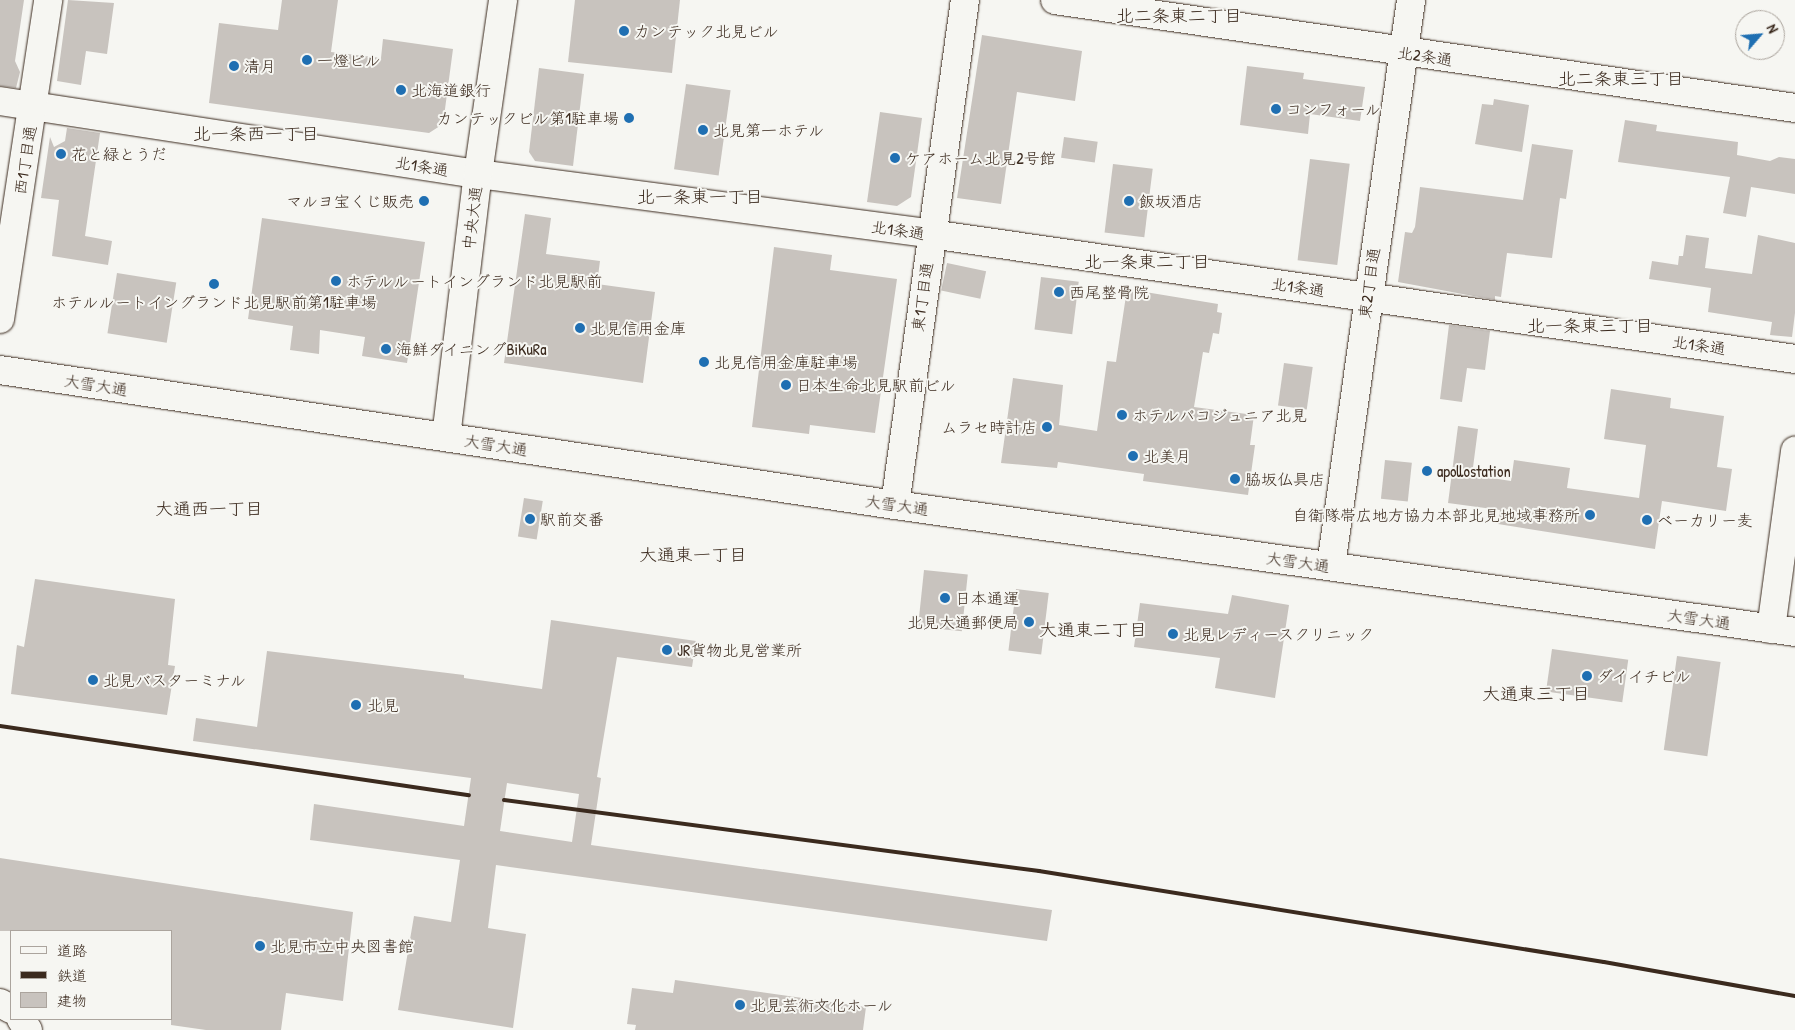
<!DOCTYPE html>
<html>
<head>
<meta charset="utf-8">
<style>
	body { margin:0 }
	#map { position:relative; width:1795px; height:1030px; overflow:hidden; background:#f6f6f2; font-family:"Patrick Hand","Klee One",sans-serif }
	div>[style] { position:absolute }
	.building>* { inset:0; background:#c8c3be; transform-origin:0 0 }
	.roads { filter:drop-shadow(0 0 1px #3b2a1e) drop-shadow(0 0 1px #3b2a1e) }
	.street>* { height:28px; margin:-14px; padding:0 14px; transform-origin:14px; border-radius:14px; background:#f6f6f2 }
	.secondary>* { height:28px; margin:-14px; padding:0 14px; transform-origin:14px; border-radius:14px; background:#f6f6f2 }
	.highway>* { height:28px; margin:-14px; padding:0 14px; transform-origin:14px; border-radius:14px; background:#f6f6f2 }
	.rail>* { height:4px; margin:-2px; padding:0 2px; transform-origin:2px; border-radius:2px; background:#3b2a1e }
	.dots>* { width:14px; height:14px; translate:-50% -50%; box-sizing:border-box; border:2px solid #f6f6f2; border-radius:50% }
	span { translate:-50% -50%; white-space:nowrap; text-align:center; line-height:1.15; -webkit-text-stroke:4px #f6f6f2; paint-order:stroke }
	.poi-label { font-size:16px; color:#3b2a1e }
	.left { translate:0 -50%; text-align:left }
	.right { translate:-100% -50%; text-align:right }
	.street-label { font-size:16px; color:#3b2a1e }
	.neighbourhood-label { font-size:18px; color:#3b2a1e }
	.legend { position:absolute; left:10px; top:930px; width:162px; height:90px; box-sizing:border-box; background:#f6f6f2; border:1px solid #aba49d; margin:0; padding:6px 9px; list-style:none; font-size:15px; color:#3b2a1e }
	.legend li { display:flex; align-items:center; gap:10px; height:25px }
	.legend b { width:25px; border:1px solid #aba49d }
	.north { position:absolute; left:1735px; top:10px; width:50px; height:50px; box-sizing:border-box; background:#f6f6f2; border:1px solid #aba49d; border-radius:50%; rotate:63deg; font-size:14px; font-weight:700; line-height:20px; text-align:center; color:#3b2a1e }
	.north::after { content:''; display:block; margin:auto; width:18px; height:22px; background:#1f6fb2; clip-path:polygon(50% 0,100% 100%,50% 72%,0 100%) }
</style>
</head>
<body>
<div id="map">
	<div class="building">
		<div style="clip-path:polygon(0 0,24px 0,15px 61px,20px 72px,16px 88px,0 86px)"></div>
		<div style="clip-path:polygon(68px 0,114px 3px,107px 54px,86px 51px,81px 85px,57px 81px)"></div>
		<div style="clip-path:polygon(282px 0,338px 0,331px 52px,381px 58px,383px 39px,453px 49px,443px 124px,429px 133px,209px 103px,219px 23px,278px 30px)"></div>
		<div style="clip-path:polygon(575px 0,680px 0,672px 73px,568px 62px)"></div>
		<div style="clip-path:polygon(982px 35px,1082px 51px,1075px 101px,1017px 92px,1001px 204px,957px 198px)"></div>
		<div style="clip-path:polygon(1247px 66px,1304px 73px,1303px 79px,1365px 87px,1360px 121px,1310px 114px,1308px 134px,1240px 125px)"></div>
		<div style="clip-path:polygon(539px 68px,584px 74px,573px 166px,535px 161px,529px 152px)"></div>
		<div style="left:686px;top:84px;width:45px;height:86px;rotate:8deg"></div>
		<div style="clip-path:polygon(1494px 99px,1529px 105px,1522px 152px,1475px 144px,1482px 104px,1493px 105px)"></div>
		<div style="clip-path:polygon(880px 112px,922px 118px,911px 197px,897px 206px,867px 202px)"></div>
		<div style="clip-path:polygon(1625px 120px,1657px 125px,1656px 131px,1738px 142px,1737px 155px,1770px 161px,1779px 157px,1795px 159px,1795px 194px,1751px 187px,1746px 217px,1723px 213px,1730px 177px,1618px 162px)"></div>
		<div style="clip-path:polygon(67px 128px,100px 133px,85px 236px,112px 241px,108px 265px,52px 256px,59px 200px,41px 198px,50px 137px,54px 147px,65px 141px)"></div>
		<div style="left:1064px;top:137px;width:34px;height:21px;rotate:8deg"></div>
		<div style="clip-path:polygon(1532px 144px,1573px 150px,1566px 199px,1560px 198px,1552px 258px,1507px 253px,1501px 297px,1495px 296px,1495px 300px,1398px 282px,1405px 232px,1412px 233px,1415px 227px,1420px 187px,1523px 200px)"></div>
		<div style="left:1310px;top:159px;width:40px;height:102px;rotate:7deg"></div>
		<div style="left:1113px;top:164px;width:40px;height:69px;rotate:7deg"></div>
		<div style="clip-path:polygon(525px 214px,551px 218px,546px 254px,600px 261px,597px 284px,655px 292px,643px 383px,504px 363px)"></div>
		<div style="clip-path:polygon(262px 218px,425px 242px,407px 363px,362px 356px,365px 337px,320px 330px,319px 354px,290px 350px,293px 326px,248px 319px)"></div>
		<div style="clip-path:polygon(1686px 235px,1709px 238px,1705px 268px,1752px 274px,1758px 235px,1795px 243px,1795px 313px,1792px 337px,1770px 335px,1772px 322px,1708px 312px,1711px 288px,1649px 279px,1652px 261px,1678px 265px,1679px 256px,1683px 256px)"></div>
		<div style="clip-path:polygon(774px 247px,832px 255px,830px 270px,897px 279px,875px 433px,810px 425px,809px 434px,752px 427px)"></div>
		<div style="left:947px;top:263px;width:40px;height:28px;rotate:12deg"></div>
		<div style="left:117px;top:273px;width:60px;height:61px;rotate:9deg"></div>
		<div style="left:1041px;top:277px;width:38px;height:53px;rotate:7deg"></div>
		<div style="clip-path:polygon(1127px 289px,1218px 304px,1217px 312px,1222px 313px,1219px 334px,1213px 333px,1209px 353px,1203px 352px,1194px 407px,1254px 415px,1250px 445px,1255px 445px,1248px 495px,1143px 481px,1144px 474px,1058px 462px,1057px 468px,1001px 463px,1013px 378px,1063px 385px,1059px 425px,1097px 431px,1107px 361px,1116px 362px)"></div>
		<div style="clip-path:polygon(1449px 325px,1490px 331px,1485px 370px,1467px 368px,1462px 402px,1440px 399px)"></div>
		<div style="left:1284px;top:363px;width:29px;height:43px;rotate:8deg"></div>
		<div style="clip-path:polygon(1611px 389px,1671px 398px,1670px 408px,1724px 416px,1717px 467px,1732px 469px,1726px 511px,1662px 501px,1655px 549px,1498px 524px,1500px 510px,1448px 503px,1458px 426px,1478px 429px,1472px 475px,1511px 481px,1514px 460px,1570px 468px,1567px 488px,1639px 498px,1646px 445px,1604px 439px)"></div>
		<div style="left:1385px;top:460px;width:27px;height:39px;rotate:6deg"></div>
		<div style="left:524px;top:498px;width:19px;height:39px;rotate:9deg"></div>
		<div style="left:924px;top:570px;width:44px;height:57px;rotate:6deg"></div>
		<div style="clip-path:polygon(35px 579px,175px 599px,168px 665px,175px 666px,167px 715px,11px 694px,17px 645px,24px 647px)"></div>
		<div style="left:1016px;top:589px;width:33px;height:62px;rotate:7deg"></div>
		<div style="clip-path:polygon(1232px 595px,1289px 605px,1275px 698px,1215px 688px,1220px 658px,1134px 647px,1140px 603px,1228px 614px)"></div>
		<div style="clip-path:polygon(evenodd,551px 620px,696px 641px,692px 667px,617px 657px,597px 777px,601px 778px,591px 845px,1052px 910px,1047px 941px,496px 865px,488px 928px,526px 934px,513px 1028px,398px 1010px,414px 916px,451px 922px,460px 860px,310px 840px,314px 804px,464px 826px,471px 778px,193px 741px,196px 718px,257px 727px,267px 651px,464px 675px,464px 678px,542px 689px,551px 620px,507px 783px,579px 794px,572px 842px,500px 831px,507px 783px)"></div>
		<div style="left:1552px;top:649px;width:77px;height:43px;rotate:8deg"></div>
		<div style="left:1677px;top:656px;width:44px;height:95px;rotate:8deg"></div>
		<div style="clip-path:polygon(0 858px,353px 912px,343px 1001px,286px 993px,281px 1030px,206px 1030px,171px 1025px,171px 931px,0 931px)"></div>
		<div style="clip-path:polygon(675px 980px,866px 1007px,863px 1030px,635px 1030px,636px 1025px,627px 1024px,632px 988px,673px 993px)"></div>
	</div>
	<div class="roads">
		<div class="street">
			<div style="left:1055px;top:0;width:748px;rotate:8.3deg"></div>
			<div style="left:0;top:101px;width:484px;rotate:8.7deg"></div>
			<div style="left:478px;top:174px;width:457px;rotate:7.5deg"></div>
			<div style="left:931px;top:234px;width:873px;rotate:8.23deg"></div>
			<div style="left:0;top:319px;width:323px;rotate:-81.4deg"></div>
			<div style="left:895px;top:505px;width:510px;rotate:-82.11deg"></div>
			<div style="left:1331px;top:566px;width:572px;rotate:-81.95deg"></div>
			<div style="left:1771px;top:629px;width:180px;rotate:-82.3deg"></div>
			<div style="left:0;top:1003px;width:13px;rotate:29deg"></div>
			<div style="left:21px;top:1019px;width:13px;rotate:58deg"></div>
		</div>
		<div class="secondary">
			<div style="left:446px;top:437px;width:265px;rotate:-83.1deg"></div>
			<div style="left:478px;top:174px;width:176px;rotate:-81.8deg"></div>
		</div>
		<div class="highway">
			<div style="left:0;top:370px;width:905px;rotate:8.58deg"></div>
			<div style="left:895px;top:505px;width:909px;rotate:8.03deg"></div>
		</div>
	</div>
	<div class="rail">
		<div style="left:0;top:726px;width:474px;rotate:8.4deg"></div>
		<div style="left:504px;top:800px;width:540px;rotate:7.56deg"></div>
		<div style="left:1039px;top:871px;width:572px;rotate:9.15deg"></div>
		<div style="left:1604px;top:962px;width:194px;rotate:10.1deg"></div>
	</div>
	<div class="dots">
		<div style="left:624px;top:31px;background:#1f6fb2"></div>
		<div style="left:307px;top:60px;background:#1f6fb2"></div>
		<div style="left:234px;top:66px;background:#1f6fb2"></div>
		<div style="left:401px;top:90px;background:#1f6fb2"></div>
		<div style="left:1276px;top:109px;background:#1f6fb2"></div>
		<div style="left:629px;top:118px;background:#1f6fb2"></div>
		<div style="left:703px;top:130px;background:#1f6fb2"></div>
		<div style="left:61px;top:154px;background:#1f6fb2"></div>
		<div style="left:895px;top:158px;background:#1f6fb2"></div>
		<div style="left:424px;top:201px;background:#1f6fb2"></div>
		<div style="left:1129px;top:201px;background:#1f6fb2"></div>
		<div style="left:336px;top:281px;background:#1f6fb2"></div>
		<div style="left:214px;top:284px;background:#1f6fb2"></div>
		<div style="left:1059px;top:292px;background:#1f6fb2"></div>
		<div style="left:580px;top:328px;background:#1f6fb2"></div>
		<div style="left:386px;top:349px;background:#1f6fb2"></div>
		<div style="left:704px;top:362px;background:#1f6fb2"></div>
		<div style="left:786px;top:385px;background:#1f6fb2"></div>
		<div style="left:1122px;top:415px;background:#1f6fb2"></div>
		<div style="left:1047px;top:427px;background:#1f6fb2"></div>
		<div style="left:1133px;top:456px;background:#1f6fb2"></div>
		<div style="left:1427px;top:471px;background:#1f6fb2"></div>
		<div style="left:1235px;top:479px;background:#1f6fb2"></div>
		<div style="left:1590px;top:515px;background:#1f6fb2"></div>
		<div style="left:530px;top:519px;background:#1f6fb2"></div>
		<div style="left:1647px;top:520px;background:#1f6fb2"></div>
		<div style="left:945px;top:598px;background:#1f6fb2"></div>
		<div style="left:1029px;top:622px;background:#1f6fb2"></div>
		<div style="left:1173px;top:634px;background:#1f6fb2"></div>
		<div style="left:667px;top:650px;background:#1f6fb2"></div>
		<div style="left:1587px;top:676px;background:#1f6fb2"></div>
		<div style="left:93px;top:680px;background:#1f6fb2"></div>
		<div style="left:356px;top:705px;background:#1f6fb2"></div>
		<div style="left:260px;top:946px;background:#1f6fb2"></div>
		<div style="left:740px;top:1005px;background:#1f6fb2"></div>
	</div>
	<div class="poi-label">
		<span class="left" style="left:634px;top:31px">カンテック北見ビル</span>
		<span class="left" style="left:317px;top:60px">一燈ビル</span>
		<span class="left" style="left:244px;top:66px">清月</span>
		<span class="left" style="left:411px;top:90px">北海道銀行</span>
		<span class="left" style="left:1286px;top:109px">コンフォール</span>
		<span class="right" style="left:619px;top:118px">カンテックビル第1駐車場</span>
		<span class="left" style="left:713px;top:130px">北見第一ホテル</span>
		<span class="left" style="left:71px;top:154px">花と緑とうだ</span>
		<span class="left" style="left:905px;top:158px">ケアホーム北見2号館</span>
		<span class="right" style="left:414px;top:201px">マルヨ宝くじ販売</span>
		<span class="left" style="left:1139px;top:201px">飯坂酒店</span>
		<span class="left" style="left:346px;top:281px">ホテルルートイングランド北見駅前</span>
		<span class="left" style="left:1069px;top:292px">西尾整骨院</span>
		<span style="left:214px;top:302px">ホテルルートイングランド北見駅前第1駐車場</span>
		<span class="left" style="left:590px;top:328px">北見信用金庫</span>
		<span class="left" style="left:396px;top:349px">海鮮ダイニングBiKuRa</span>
		<span class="left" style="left:714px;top:362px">北見信用金庫駐車場</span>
		<span class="left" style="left:796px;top:385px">日本生命北見駅前ビル</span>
		<span class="left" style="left:1132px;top:415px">ホテルパコジュニア北見</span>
		<span class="right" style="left:1037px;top:427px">ムラセ時計店</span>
		<span class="left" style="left:1143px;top:456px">北美月</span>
		<span class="left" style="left:1437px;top:471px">apollostation</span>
		<span class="left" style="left:1245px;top:479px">脇坂仏具店</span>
		<span class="right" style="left:1580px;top:515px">自衛隊帯広地方協力本部北見地域事務所</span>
		<span class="left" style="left:540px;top:519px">駅前交番</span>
		<span class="left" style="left:1657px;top:520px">ベーカリー麦</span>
		<span class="left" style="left:955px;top:598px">日本通運</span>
		<span class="right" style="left:1019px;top:622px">北見大通郵便局</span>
		<span class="left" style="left:1183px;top:634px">北見レディースクリニック</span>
		<span class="left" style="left:677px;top:650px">JR貨物北見営業所</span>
		<span class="left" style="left:1597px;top:676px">ダイイチビル</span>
		<span class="left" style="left:103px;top:680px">北見バスターミナル</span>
		<span class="left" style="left:367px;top:705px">北見</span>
		<span class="left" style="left:270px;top:946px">北見市立中央図書館</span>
		<span class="left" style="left:750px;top:1005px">北見芸術文化ホール</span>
	</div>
	<div class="street-label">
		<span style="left:1425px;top:56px;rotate:8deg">北2条通</span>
		<span style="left:25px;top:160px;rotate:-81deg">西1丁目通</span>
		<span style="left:422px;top:166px;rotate:9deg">北1条通</span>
		<span style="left:472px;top:218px;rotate:-83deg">中央大通</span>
		<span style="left:898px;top:230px;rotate:8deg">北1条通</span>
		<span style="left:1369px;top:283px;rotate:-82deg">東2丁目通</span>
		<span style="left:1298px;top:287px;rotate:8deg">北1条通</span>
		<span style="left:922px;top:297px;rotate:-82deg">東1丁目通</span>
		<span style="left:1699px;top:345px;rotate:8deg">北1条通</span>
		<span style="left:96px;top:385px;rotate:9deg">大雪大通</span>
		<span style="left:496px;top:445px;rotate:9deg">大雪大通</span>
		<span style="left:897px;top:505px;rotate:8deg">大雪大通</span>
		<span style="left:1298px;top:562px;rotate:8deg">大雪大通</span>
		<span style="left:1699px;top:619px;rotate:8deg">大雪大通</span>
	</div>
	<div class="neighbourhood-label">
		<span style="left:1179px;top:16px">北二条東二丁目</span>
		<span style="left:1621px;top:79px">北二条東三丁目</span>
		<span style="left:256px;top:134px">北一条西一丁目</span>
		<span style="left:700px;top:197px">北一条東一丁目</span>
		<span style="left:1147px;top:262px">北一条東二丁目</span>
		<span style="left:1590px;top:326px">北一条東三丁目</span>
		<span style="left:209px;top:509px">大通西一丁目</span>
		<span style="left:693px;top:555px">大通東一丁目</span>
		<span style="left:1093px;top:630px">大通東二丁目</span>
		<span style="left:1536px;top:694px">大通東三丁目</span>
	</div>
	<ul class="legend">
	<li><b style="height:6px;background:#f6f6f2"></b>道路</li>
	<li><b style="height:6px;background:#3b2a1e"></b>鉄道</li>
	<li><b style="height:14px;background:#c8c3be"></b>建物</li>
	</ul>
	<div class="north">N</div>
</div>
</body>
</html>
